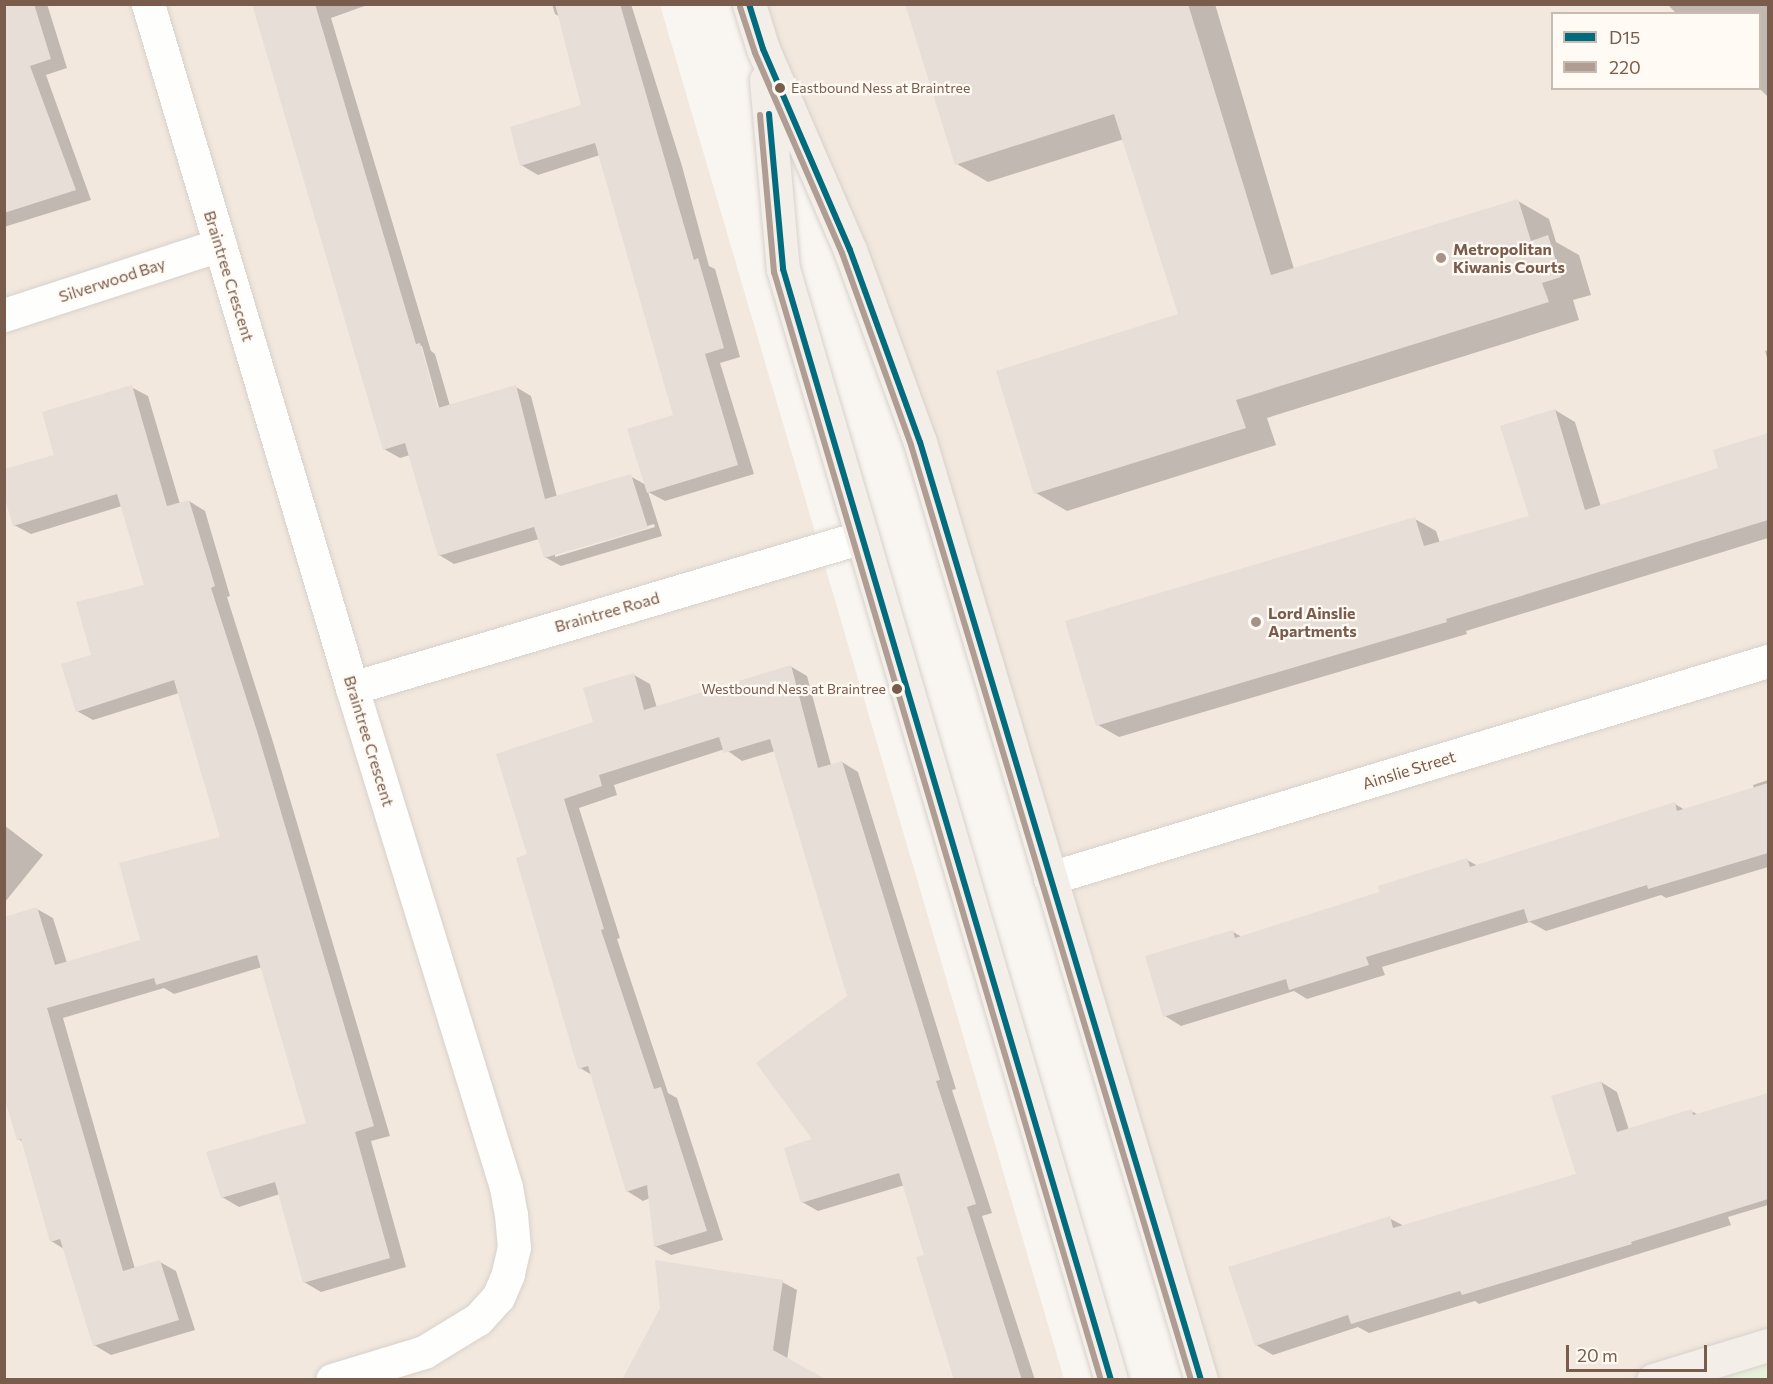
<!DOCTYPE html>
<html>
<head>
<meta charset="utf-8">
<style>
	body { margin:0 }
	#map { position:relative; width:1773px; height:1384px; overflow:hidden; background:#f9f5f0; font-family:Commissioner,sans-serif }
	div>[style] { position:absolute }
	.residential>* { inset:0; background:#f2e8de }
	.green>* { inset:0; background:#e7f0db }
	.shadow>* { inset:0; background:#0003 }
	.building>* { inset:0; background:#e6ded7 }
	.roads { filter:drop-shadow(0 0 2px #d7d1cb) drop-shadow(0 0 2px #d7d1cb) }
	.minor>* { height:33px; margin:-16.5px; padding:0 16.5px; transform-origin:16.5px; border-radius:16.5px; background:#fefefd }
	.major>* { height:33px; margin:-16.5px; padding:0 16.5px; transform-origin:16.5px; border-radius:16.5px; background:#f3eee8 }
	.bus-1>* { height:6px; margin:-3px; padding:0 3px; transform-origin:3px; border-radius:3px; background:#026c7e }
	.bus-2>* { height:6px; margin:-3px; padding:0 3px; transform-origin:3px; border-radius:3px; background:#af9d94 }
	.dots>* { width:16px; height:16px; translate:-50% -50%; box-sizing:border-box; border:3px solid #fffaf3; border-radius:50% }
	span { translate:-50% -50%; white-space:nowrap; text-align:center; line-height:1.15; -webkit-text-stroke:4.5px #fffaf3; paint-order:stroke }
	.bus-label { font-size:14px; color:#7a5c4d }
	.left { translate:0 -50%; text-align:left }
	.right { translate:-100% -50%; text-align:right }
	.poi-label { font-size:16px; color:#7a5c4d; font-weight:700 }
	.street-label { font-size:16px; color:#7a5c4d }
	.frame { position:absolute; inset:0; border:6px solid #7a5c4d; pointer-events:none }
	.legend { position:absolute; left:1551px; top:12px; width:210px; height:78px; box-sizing:border-box; background:#fffaf3; border:2px solid #cabbb1; margin:0; padding:8px 10px; list-style:none; font-size:18px; color:#7a5c4d }
	.legend li { display:flex; align-items:center; gap:12px; height:30px }
	.legend b { width:30px; border:2px solid #cabbb1 }
	.scale { position:absolute; left:1566px; top:1345px; width:141px; height:27px; box-sizing:border-box; border:3px solid #7a5c4d; border-top:0; padding-left:8px; font-size:18px; line-height:21px; white-space:nowrap; color:#7a5c4d; -webkit-text-stroke:4px #fffaf3; paint-order:stroke }
</style>
</head>
<body>
<div id="map">
	<div class="residential">
		<div style="clip-path:polygon(5px 5px,660px 5px,1064px 1379px,5px 1380px)"></div>
		<div style="clip-path:polygon(evenodd,749px 5px,1768px 5px,1768px 1345px,1653px 1379px,1201px 1379px,920px 442px,749px 5px,1552px 14px,1760px 14px,1760px 88px,1552px 88px,1552px 14px)"></div>
	</div>
	<div class="green">
		<div style="clip-path:polygon(1768px 1345px,1768px 1379px,1653px 1379px)"></div>
	</div>
	<div class="shadow">
		<div style="clip-path:polygon(4px 4px,47px 4px,67px 68px,46px 75px,91px 200px,4px 227px)"></div>
		<div style="clip-path:polygon(evenodd,257px 4px,370px 4px,331px 18px,431px 351px,435px 354px,450px 406px,516px 387px,531px 396px,557px 497px,630px 476px,646px 485px,674px 416px,600px 155px,538px 175px,521px 165px,583px 106px,560px 17px,555px 14px,552px 4px,631px 4px,682px 166px,709px 266px,715px 269px,740px 357px,720px 363px,754px 474px,665px 501px,648px 492px,662px 536px,561px 566px,545px 557px,539px 539px,454px 564px,439px 555px,410px 455px,400px 458px,384px 449px,257px 4px,419px 346px,422px 346px,441px 415px,439px 416px,419px 346px,257px 4px,654px 524px,655px 527px,555px 557px,555px 554px,654px 524px)"></div>
		<div style="clip-path:polygon(906px 4px,1215px 4px,1294px 269px,1518px 201px,1549px 219px,1556px 242px,1579px 255px,1591px 295px,1573px 300px,1579px 320px,1267px 418px,1276px 445px,1067px 511px,1036px 493px,1180px 315px,1124px 139px,988px 182px,957px 164px)"></div>
		<div style="clip-path:polygon(1667px 4px,1768px 4px,1768px 97px,1759px 88px,1760px 14px,1677px 14px)"></div>
		<div style="clip-path:polygon(1768px 350px,1768px 361px,1765px 351px)"></div>
		<div style="clip-path:polygon(131px 387px,148px 396px,180px 504px,189px 501px,205px 511px,230px 596px,227px 597px,273px 742px,390px 1136px,371px 1141px,406px 1267px,321px 1292px,304px 1282px,280px 1194px,239px 1207px,222px 1197px,308px 1124px,262px 967px,174px 994px,164px 988px,63px 1018px,135px 1269px,160px 1262px,176px 1271px,195px 1330px,111px 1355px,94px 1345px,64px 1249px,51px 1241px,23px 1142px,18px 1139px,37px 909px,53px 918px,67px 963px,142px 941px,222px 838px,179px 693px,93px 720px,77px 711px,92px 656px,146px 586px,122px 506px,31px 534px,14px 525px,56px 456px)"></div>
		<div style="clip-path:polygon(1555px 410px,1575px 422px,1601px 507px,1720px 469px,1715px 451px,1768px 434px,1768px 538px,1466px 631px,1467px 634px,1119px 737px,1098px 725px,1415px 519px,1436px 531px,1440px 543px,1531px 517px)"></div>
		<div style="clip-path:polygon(790px 666px,807px 676px,831px 765px,842px 762px,858px 772px,956px 1089px,952px 1090px,992px 1213px,982px 1216px,1035px 1380px,955px 1380px,926px 1256px,905px 1185px,818px 1211px,802px 1202px,849px 997px,775px 751px,742px 761px,725px 749px,614px 785px,617px 795px,579px 808px,620px 938px,617px 939px,668px 1093px,677px 1098px,723px 1240px,671px 1255px,655px 1246px,650px 1198px,643px 1201px,627px 1191px,592px 1075px,580px 1068px,529px 855px,595px 723px,634px 675px,650px 684px,657px 708px)"></div>
		<div style="clip-path:polygon(1768px 780px,1768px 867px,1666px 898px,1661px 895px,1546px 931px,1530px 922px,1382px 967px,1385px 975px,1307px 999px,1294px 991px,1181px 1026px,1165px 1016px,1233px 932px,1242px 937px,1381px 893px,1467px 860px,1478px 866px,1675px 804px,1685px 810px,1754px 789px,1753px 785px)"></div>
		<div style="clip-path:polygon(4px 825px,43px 855px,5px 902px,4px 902px)"></div>
		<div style="clip-path:polygon(1601px 1082px,1617px 1092px,1629px 1130px,1691px 1111px,1699px 1115px,1768px 1094px,1768px 1205px,1728px 1217px,1731px 1225px,1479px 1304px,1475px 1301px,1369px 1333px,1358px 1327px,1273px 1355px,1256px 1345px,1389px 1218px,1404px 1226px,1578px 1175px)"></div>
		<div style="clip-path:polygon(782px 1282px,797px 1290px,787px 1360px,624px 1380px)"></div>
	</div>
	<div class="building">
		<div style="clip-path:polygon(4px 4px,34px 4px,51px 59px,30px 66px,76px 190px,4px 213px)"></div>
		<div style="clip-path:polygon(252px 4px,315px 4px,416px 344px,420px 343px,438px 408px,516px 385px,545px 499px,631px 474px,648px 528px,544px 558px,534px 527px,438px 556px,405px 443px,383px 450px)"></div>
		<div style="clip-path:polygon(555px 4px,620px 4px,694px 260px,698px 258px,724px 348px,705px 354px,738px 465px,647px 493px,627px 429px,673px 415px,595px 143px,520px 166px,510px 127px,581px 105px)"></div>
		<div style="clip-path:polygon(905px 4px,1188px 4px,1271px 275px,1518px 199px,1531px 241px,1548px 235px,1561px 277px,1542px 283px,1549px 302px,1236px 400px,1246px 428px,1034px 494px,996px 371px,1178px 314px,1114px 114px,955px 165px)"></div>
		<div style="clip-path:polygon(132px 385px,167px 506px,189px 500px,215px 586px,211px 588px,257px 731px,374px 1126px,355px 1132px,390px 1258px,303px 1283px,275px 1182px,221px 1198px,206px 1152px,306px 1123px,257px 955px,156px 985px,154px 978px,47px 1008px,123px 1271px,160px 1260px,179px 1320px,93px 1346px,60px 1239px,50px 1242px,21px 1139px,17px 1140px,4px 1097px,4px 917px,37px 907px,55px 965px,140px 940px,119px 863px,220px 837px,174px 680px,76px 712px,61px 664px,91px 655px,76px 602px,144px 585px,117px 494px,13px 526px,4px 496px,4px 469px,54px 455px,42px 412px)"></div>
		<div style="clip-path:polygon(1555px 409px,1585px 510px,1718px 468px,1713px 450px,1768px 433px,1768px 520px,1446px 619px,1447px 622px,1096px 726px,1065px 621px,1415px 517px,1424px 546px,1529px 516px,1500px 426px)"></div>
		<div style="clip-path:polygon(791px 665px,818px 768px,842px 761px,940px 1080px,936px 1081px,976px 1204px,967px 1207px,1022px 1380px,954px 1380px,916px 1257px,924px 1255px,899px 1173px,801px 1203px,784px 1148px,812px 1139px,756px 1063px,847px 996px,770px 739px,724px 753px,719px 737px,599px 775px,602px 786px,564px 799px,604px 929px,601px 930px,654px 1089px,661px 1087px,707px 1231px,654px 1247px,647px 1185px,626px 1192px,588px 1066px,578px 1069px,516px 858px,527px 854px,496px 754px,593px 722px,583px 688px,634px 673px,644px 710px)"></div>
		<div style="clip-path:polygon(1768px 783px,1768px 853px,1648px 889px,1647px 885px,1528px 922px,1524px 909px,1366px 957px,1369px 965px,1289px 990px,1286px 979px,1163px 1017px,1145px 956px,1233px 930px,1235px 938px,1379px 892px,1378px 886px,1467px 858px,1470px 867px,1675px 802px,1677px 811px)"></div>
		<div style="clip-path:polygon(1601px 1081px,1617px 1132px,1692px 1109px,1693px 1115px,1768px 1093px,1768px 1199px,1631px 1242px,1632px 1244px,1462px 1295px,1460px 1291px,1351px 1324px,1348px 1315px,1255px 1346px,1228px 1267px,1390px 1216px,1393px 1228px,1576px 1174px,1551px 1096px)"></div>
		<div style="clip-path:polygon(655px 1260px,783px 1280px,773px 1350px,827px 1380px,622px 1380px,660px 1308px)"></div>
	</div>
	<div class="roads">
		<div class="minor">
			<div style="left:148px;top:4px;width:714px;rotate:73.39deg"></div>
			<div style="left:352px;top:688px;width:522px;rotate:72.85deg"></div>
			<div style="left:506px;top:1187px;width:27px;rotate:80deg"></div>
			<div style="left:511px;top:1214px;width:33px;rotate:85deg"></div>
			<div style="left:514px;top:1247px;width:28px;rotate:103deg"></div>
			<div style="left:508px;top:1274px;width:25px;rotate:113deg"></div>
			<div style="left:498px;top:1297px;width:30px;rotate:132deg"></div>
			<div style="left:478px;top:1319px;width:63px;rotate:148.6deg"></div>
			<div style="left:424px;top:1352px;width:96px;rotate:163.1deg"></div>
			<div style="left:4px;top:315px;width:227px;rotate:-18deg"></div>
			<div style="left:352px;top:688px;width:532px;rotate:-16.49deg"></div>
			<div style="left:1050px;top:878px;width:750px;rotate:-16.82deg"></div>
		</div>
		<div class="major">
			<div style="left:749px;top:4px;width:47px;rotate:72.7deg"></div>
			<div style="left:763px;top:49px;width:219px;rotate:66.6deg"></div>
			<div style="left:850px;top:250px;width:204px;rotate:70deg"></div>
			<div style="left:920px;top:442px;width:979px;rotate:73.32deg"></div>
			<div style="left:766px;top:80px;width:190px;rotate:84.9deg"></div>
			<div style="left:783px;top:269px;width:1158px;rotate:73.55deg"></div>
			<div style="left:1653px;top:1380px;width:120px;rotate:-16.9deg"></div>
		</div>
	</div>
	<div class="bus-1">
		<div style="left:749px;top:4px;width:47px;rotate:72.7deg"></div>
		<div style="left:763px;top:49px;width:219px;rotate:66.6deg"></div>
		<div style="left:850px;top:250px;width:204px;rotate:70deg"></div>
		<div style="left:920px;top:442px;width:979px;rotate:73.32deg"></div>
		<div style="left:769px;top:114px;width:156px;rotate:84.8deg"></div>
		<div style="left:783px;top:269px;width:1158px;rotate:73.55deg"></div>
	</div>
	<div class="bus-2">
		<div style="left:740px;top:7px;width:48px;rotate:71.9deg"></div>
		<div style="left:755px;top:53px;width:218px;rotate:66.5deg"></div>
		<div style="left:842px;top:253px;width:204px;rotate:70.2deg"></div>
		<div style="left:911px;top:445px;width:976px;rotate:73.33deg"></div>
		<div style="left:760px;top:115px;width:158px;rotate:84.9deg"></div>
		<div style="left:774px;top:272px;width:1155px;rotate:73.56deg"></div>
	</div>
	<div class="dots">
		<div style="left:780px;top:88px;background:#7a5c4d"></div>
		<div style="left:1441px;top:258px;background:#a69286"></div>
		<div style="left:1256px;top:622px;background:#a69286"></div>
		<div style="left:897px;top:689px;background:#7a5c4d"></div>
	</div>
	<div class="bus-label">
		<span class="left" style="left:791px;top:88px">Eastbound Ness at Braintree</span>
		<span class="right" style="left:886px;top:689px">Westbound Ness at Braintree</span>
	</div>
	<div class="poi-label">
		<span class="left" style="left:1453px;top:258px">Metropolitan<br>Kiwanis Courts</span>
		<span class="left" style="left:1268px;top:622px">Lord Ainslie<br>Apartments</span>
	</div>
	<div class="street-label">
		<span style="left:229px;top:276px;rotate:73deg">Braintree Crescent</span>
		<span style="left:112px;top:280px;rotate:-18deg">Silverwood Bay</span>
		<span style="left:607px;top:612px;rotate:-16deg">Braintree Road</span>
		<span style="left:369px;top:741px;rotate:73deg">Braintree Crescent</span>
		<span style="left:1409px;top:770px;rotate:-17deg">Ainslie Street</span>
	</div>
	<div class="frame"></div>
	<ul class="legend">
	<li><b style="height:8px;background:#026c7e"></b>D15</li>
	<li><b style="height:8px;background:#af9d94"></b>220</li>
	</ul>
	<div class="scale">20 m</div>
</div>
</body>
</html>
